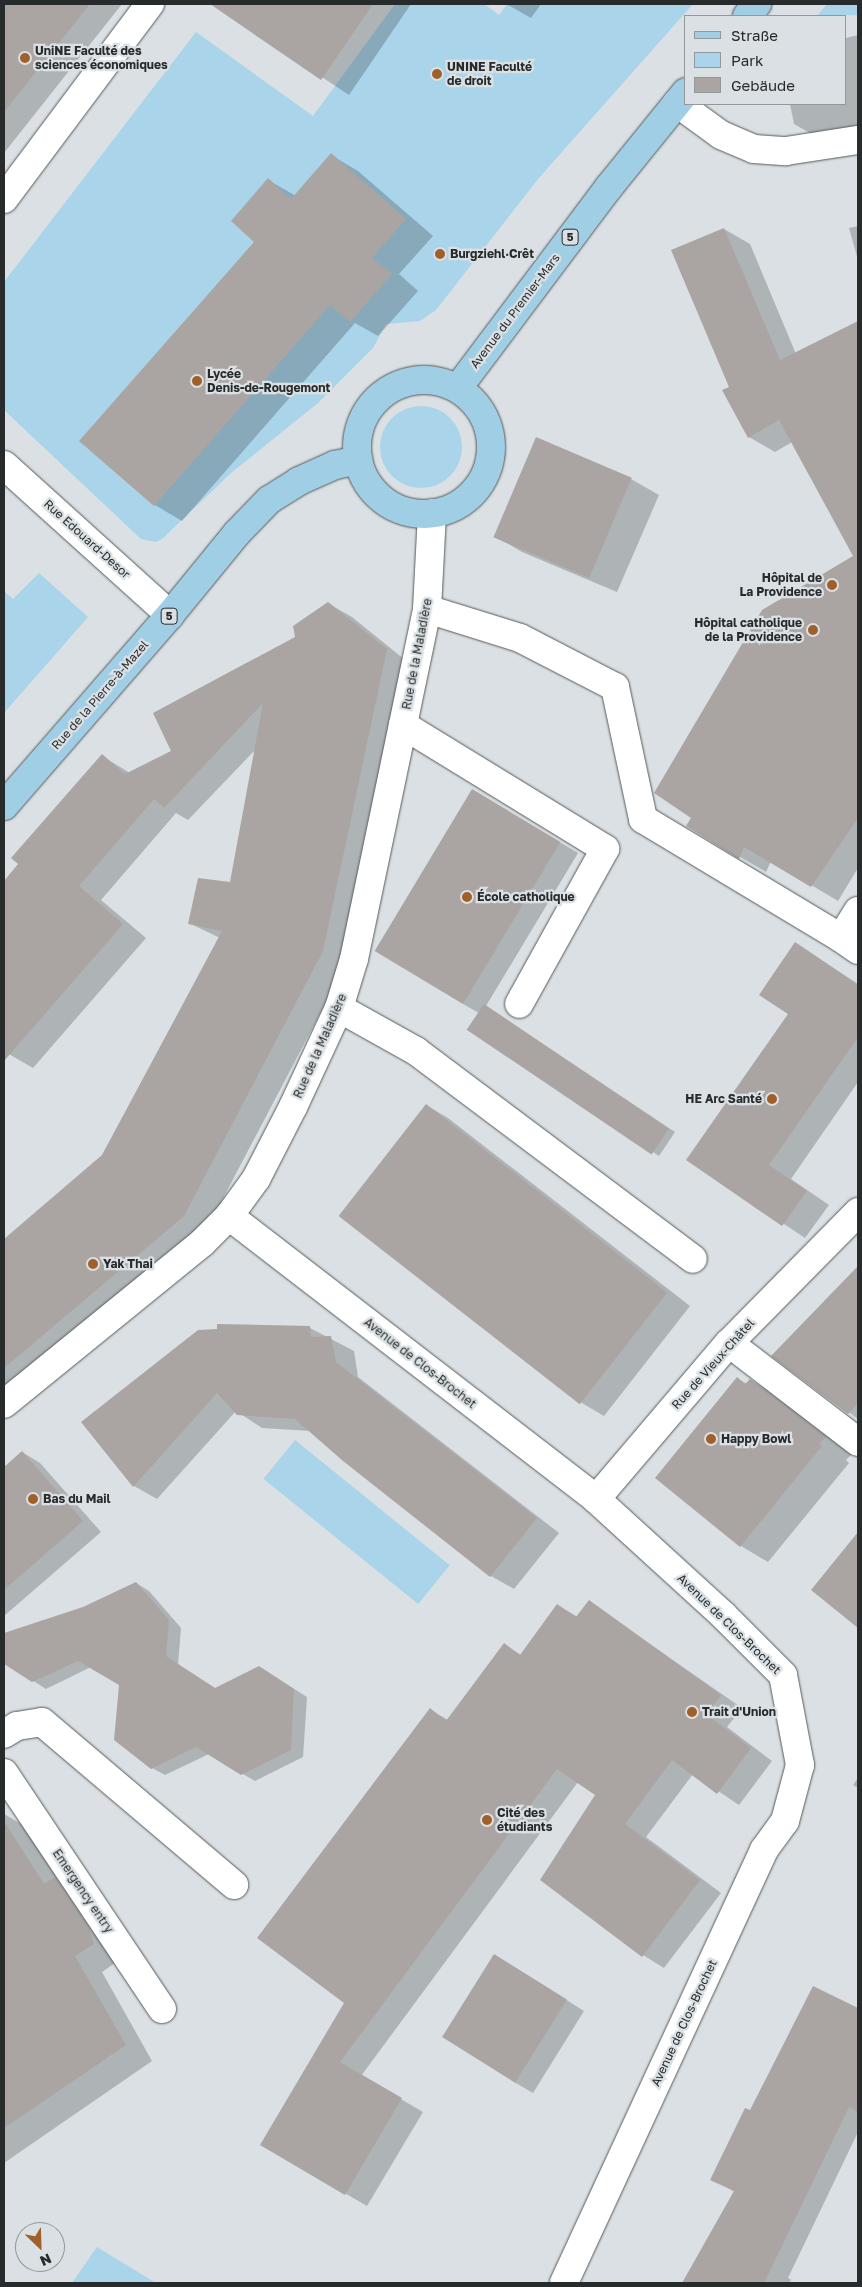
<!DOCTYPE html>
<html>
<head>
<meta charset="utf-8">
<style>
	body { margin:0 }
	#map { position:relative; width:862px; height:2287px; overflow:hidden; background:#dae0e3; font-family:"Golos Text",sans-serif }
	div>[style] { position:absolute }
	.green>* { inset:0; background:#a9d4e9; transform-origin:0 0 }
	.round { border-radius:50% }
	.shadow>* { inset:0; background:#0003 }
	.building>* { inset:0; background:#aaa5a2; transform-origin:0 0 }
	.roads { filter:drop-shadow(0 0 1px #555a5c) drop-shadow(0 0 1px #555a5c) }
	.minor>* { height:28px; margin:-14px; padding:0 14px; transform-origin:14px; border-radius:14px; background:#fff }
	.major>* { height:28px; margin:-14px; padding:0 14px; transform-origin:14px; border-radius:14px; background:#a0cee5 }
	.major>.ring { margin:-14px; padding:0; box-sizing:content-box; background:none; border:28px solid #a0cee5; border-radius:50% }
	.dots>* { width:14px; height:14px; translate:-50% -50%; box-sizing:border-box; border:2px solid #dae0e3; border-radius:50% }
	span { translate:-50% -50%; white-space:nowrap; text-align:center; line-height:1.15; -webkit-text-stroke:4.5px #dae0e3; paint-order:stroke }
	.shield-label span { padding:1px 4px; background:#dae0e3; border:1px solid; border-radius:4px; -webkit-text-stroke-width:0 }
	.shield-label { font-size:11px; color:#282b2c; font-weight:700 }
	.poi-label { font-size:12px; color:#282b2c; font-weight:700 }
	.left { translate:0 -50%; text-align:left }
	.right { translate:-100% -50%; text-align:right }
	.street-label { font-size:12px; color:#282b2c }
	.frame { position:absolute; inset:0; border:5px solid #282b2c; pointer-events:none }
	.legend { position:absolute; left:684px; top:15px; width:162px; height:90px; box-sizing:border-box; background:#dae0e3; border:1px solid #93989a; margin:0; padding:6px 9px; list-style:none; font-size:15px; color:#282b2c }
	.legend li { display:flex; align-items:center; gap:10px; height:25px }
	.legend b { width:25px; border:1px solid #93989a }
	.north { position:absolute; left:15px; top:2222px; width:50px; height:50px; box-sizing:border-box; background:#dae0e3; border:1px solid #93989a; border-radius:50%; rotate:156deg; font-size:14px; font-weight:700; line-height:20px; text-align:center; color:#282b2c }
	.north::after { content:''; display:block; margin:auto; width:18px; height:22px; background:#a0602a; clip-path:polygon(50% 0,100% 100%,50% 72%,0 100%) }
</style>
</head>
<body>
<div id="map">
	<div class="green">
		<div style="clip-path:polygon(395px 4px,484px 4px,499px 15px,507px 4px,693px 4px,538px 179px,436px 310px,420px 321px,386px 324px,373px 348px,318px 403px,231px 473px,162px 539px,156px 542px,141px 539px,4px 410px,4px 282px,196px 32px,313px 116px)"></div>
		<div style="clip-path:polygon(827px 4px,858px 4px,858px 15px,817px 16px)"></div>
		<div class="round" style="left:380px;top:406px;width:82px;height:82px"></div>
		<div style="clip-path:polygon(39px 573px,88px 617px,4px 713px,4px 591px,13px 599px)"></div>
		<div style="left:295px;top:1440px;width:199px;height:50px;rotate:39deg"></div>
		<div style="clip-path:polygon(97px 2247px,156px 2283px,72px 2283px)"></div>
	</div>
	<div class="shadow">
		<div style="clip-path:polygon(4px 4px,122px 4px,4px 153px)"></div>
		<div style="clip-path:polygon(225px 4px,411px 4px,349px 95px,221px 10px)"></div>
		<div style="clip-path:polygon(506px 4px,541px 4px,531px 18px)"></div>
		<div style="clip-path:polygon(858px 35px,858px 133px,822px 140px,794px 124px,790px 104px,846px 104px,846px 38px)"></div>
		<div style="clip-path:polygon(331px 155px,358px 171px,433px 236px,399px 274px,418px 291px,378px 336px,355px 323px,182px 521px,155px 505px,256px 241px,268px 180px,296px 196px)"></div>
		<div style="clip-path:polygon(858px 226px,858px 260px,849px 228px)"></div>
		<div style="clip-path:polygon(724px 229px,750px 244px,796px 354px,838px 332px,858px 344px,858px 868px,838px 901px,771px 861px,766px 872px,687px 826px,855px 556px,792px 442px,775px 452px,749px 437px,724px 390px,730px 387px)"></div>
		<div style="clip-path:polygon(631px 479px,659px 495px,617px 592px,522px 552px,495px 536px)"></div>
		<div style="clip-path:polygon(329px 604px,352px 617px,410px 664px,346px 964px,207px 1229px,4px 1399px,4px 1240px,103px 1156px,220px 938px,189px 923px,231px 883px,256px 749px,188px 820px,176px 813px,101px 900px,146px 938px,33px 1068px,7px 1053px,4px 1057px,4px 883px,102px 756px,130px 773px,172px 751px,297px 638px)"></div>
		<div style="clip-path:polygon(491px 801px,578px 853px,486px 1006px,675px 1132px,659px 1156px,469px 1030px,479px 1013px,463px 1004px)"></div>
		<div style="clip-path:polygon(796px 943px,858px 984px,858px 1082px,791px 1179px,829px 1205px,805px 1238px,688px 1160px,789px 1014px)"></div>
		<div style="clip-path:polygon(426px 1105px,448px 1118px,690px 1306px,604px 1416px,582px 1403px,340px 1216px)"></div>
		<div style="clip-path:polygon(858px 1269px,858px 1419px,773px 1356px)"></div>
		<div style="clip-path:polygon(310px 1328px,354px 1351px,358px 1377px,559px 1533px,514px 1589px,491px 1576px,311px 1431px,262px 1428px,236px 1411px,157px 1499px,134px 1486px,83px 1423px)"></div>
		<div style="clip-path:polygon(738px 1379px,747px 1384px,750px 1380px,778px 1396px,852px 1454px,846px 1460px,849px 1463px,768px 1562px,741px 1546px,657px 1478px)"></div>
		<div style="clip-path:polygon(22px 1452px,40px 1463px,101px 1532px,4px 1616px,4px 1469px)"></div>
		<div style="clip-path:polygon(858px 1534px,858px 1626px,813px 1590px)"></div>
		<div style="clip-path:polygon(136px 1583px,149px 1591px,181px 1628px,178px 1665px,215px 1689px,272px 1675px,307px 1697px,303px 1757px,255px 1781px,209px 1754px,165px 1775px,152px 1768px,120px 1685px,91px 1667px,46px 1689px,4px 1662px,4px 1634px,83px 1609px)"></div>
		<div style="clip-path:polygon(589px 1602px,742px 1708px,727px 1727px,772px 1761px,739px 1805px,693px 1774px,646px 1837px,721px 1893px,664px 1968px,643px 1955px,596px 1794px,578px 1782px,361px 2076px,423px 2112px,367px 2206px,262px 2145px,346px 2003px,431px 1710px,448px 1720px,504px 1645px,521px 1655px,557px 1605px,578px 1617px)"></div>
		<div style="clip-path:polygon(858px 1778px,858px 1788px,853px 1785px)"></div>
		<div style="clip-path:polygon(4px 1814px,23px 1825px,59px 1881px,82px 1894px,121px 1959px,102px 1972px,152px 2061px,4px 2163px)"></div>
		<div style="clip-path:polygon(512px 1966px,584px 2011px,533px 2093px,514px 2082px)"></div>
		<div style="clip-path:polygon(814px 1987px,858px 2010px,858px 2132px,788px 2278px,791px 2280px,789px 2283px,683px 2283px,735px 2192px,712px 2179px,750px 2112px)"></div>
	</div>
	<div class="building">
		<div style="clip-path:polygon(4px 4px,90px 4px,4px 112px)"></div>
		<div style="clip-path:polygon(210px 4px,373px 4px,321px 80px)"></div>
		<div style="clip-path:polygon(331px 153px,406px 219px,372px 258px,392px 274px,350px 322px,330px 305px,154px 506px,79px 441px,254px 242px,231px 221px,268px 178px,291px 199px)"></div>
		<div style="clip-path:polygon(724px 228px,780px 360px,858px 321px,858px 818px,811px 887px,744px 847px,739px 859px,686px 826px,691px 818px,654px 793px,762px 610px,853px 556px,779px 420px,748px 438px,722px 390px,729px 387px,671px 250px)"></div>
		<div style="left:536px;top:437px;width:104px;height:109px;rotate:23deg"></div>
		<div style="clip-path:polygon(328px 602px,387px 649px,323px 951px,184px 1216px,4px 1368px,4px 1239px,102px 1155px,222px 931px,188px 924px,198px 878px,230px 882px,263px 703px,164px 808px,154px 799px,79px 886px,123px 924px,4px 1061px,4px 881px,18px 864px,11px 858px,102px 754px,125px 774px,171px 751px,153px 713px,295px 637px,293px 626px)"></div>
		<div style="left:472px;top:789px;width:103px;height:189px;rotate:31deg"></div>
		<div style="clip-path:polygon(795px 942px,858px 985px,858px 1037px,769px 1165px,807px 1191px,782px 1226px,686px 1160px,788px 1014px,759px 995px)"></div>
		<div style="left:484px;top:1004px;width:223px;height:31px;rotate:34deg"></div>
		<div style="left:426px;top:1104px;width:306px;height:142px;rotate:38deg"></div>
		<div style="clip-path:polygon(858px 1266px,858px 1403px,848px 1414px,771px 1356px)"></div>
		<div style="clip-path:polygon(217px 1324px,310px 1326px,311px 1337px,331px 1336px,336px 1362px,537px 1518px,490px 1577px,343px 1461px,295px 1419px,237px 1415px,217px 1393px,133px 1487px,81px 1422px,198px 1330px,217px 1329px)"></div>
		<div style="clip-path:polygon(737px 1377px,745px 1384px,750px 1379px,826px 1437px,819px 1444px,822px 1446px,740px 1547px,655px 1478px)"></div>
		<div style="clip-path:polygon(22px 1451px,83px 1521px,4px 1590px,4px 1467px)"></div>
		<div style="clip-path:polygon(858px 1532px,858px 1628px,811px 1590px)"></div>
		<div style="clip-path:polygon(136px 1582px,169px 1620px,166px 1656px,215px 1688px,259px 1666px,294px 1689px,291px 1750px,241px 1775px,196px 1747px,151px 1769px,114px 1740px,119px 1685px,78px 1661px,32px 1682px,4px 1664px,4px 1633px,83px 1607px)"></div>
		<div style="clip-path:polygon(589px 1600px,721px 1695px,706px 1714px,751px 1748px,717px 1794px,672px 1760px,625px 1824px,700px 1880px,642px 1957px,540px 1880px,595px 1795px,557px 1769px,340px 2062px,402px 2098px,345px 2195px,260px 2145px,344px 2003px,257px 1938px,430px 1708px,446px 1721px,504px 1643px,520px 1655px,557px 1604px,576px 1617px)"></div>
		<div style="clip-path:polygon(4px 1821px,44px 1884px,55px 1877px,89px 1928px,94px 1944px,75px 1956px,126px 2045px,4px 2128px)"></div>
		<div style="left:494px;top:1954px;width:86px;height:98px;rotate:32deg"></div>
		<div style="clip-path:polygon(813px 1986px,858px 2008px,858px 2112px,849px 2107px,764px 2283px,682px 2283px,734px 2191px,710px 2180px,745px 2108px,750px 2110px)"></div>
	</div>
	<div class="roads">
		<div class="minor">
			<div style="left:677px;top:103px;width:54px;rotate:36deg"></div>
			<div style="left:721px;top:135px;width:36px;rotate:23deg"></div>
			<div style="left:754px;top:149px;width:32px;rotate:4deg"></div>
			<div style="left:786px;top:151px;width:73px;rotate:-8.7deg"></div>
			<div style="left:4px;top:199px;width:244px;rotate:-53.2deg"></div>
			<div style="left:4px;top:465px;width:224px;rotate:42.1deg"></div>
			<div style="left:427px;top:609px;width:97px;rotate:17.3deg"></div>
			<div style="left:520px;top:638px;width:107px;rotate:27.3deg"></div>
			<div style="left:615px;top:687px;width:135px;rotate:78deg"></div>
			<div style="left:643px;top:819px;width:231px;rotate:31deg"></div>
			<div style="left:403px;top:725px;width:237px;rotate:31.5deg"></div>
			<div style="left:605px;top:849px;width:177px;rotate:119deg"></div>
			<div style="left:858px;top:911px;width:32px;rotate:122deg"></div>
			<div style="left:841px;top:938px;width:21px;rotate:35deg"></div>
			<div style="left:339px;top:1008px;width:88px;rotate:29.2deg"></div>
			<div style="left:416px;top:1051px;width:346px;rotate:36.9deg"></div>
			<div style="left:229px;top:1216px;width:463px;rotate:37.6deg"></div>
			<div style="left:596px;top:1499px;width:172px;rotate:42.4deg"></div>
			<div style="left:723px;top:1615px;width:85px;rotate:45deg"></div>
			<div style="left:783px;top:1675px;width:92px;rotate:79.3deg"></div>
			<div style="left:800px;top:1765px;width:58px;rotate:105deg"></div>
			<div style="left:785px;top:1821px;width:36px;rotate:126deg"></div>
			<div style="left:764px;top:1850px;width:477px;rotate:114.8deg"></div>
			<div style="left:729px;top:1343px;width:163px;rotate:37.5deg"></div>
			<div style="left:4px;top:1404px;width:255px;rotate:-39.1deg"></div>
			<div style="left:202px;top:1243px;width:38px;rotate:-45deg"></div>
			<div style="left:229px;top:1216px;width:46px;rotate:-53.9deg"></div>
			<div style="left:256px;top:1179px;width:81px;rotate:-62.8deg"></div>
			<div style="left:293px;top:1107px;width:109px;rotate:-65.1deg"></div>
			<div style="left:339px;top:1008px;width:51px;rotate:-73deg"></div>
			<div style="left:354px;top:959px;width:358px;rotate:-78.2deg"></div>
			<div style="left:427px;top:609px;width:96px;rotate:-87deg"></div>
			<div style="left:596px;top:1499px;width:205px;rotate:-49.6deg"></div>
			<div style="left:729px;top:1343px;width:184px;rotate:-45.4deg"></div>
			<div style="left:4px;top:1734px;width:15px;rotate:-32deg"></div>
			<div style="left:17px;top:1726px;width:25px;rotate:-9deg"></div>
			<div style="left:42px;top:1722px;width:252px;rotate:40.3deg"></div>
			<div style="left:4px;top:1773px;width:284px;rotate:56.2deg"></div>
		</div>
		<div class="major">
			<div style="left:747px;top:16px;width:16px;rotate:-50deg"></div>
			<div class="ring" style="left:357px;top:380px;width:106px;height:106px"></div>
			<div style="left:458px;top:388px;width:251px;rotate:-53.1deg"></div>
			<div style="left:609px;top:187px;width:122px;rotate:-51deg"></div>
			<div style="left:4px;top:806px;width:253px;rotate:-49deg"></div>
			<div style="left:170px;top:615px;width:106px;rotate:-50.7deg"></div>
			<div style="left:237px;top:533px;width:46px;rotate:-45.9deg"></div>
			<div style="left:269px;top:500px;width:36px;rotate:-32deg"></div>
			<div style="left:299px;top:481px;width:39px;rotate:-24deg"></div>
			<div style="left:335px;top:465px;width:24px;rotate:-12deg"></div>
		</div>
	</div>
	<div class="dots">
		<div style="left:25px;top:58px;background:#a0602a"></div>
		<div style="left:437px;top:74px;background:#a0602a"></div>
		<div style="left:440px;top:254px;background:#a0602a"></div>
		<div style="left:197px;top:381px;background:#a0602a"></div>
		<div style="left:832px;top:585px;background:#a0602a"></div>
		<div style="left:813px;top:630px;background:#a0602a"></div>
		<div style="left:467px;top:897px;background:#a0602a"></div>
		<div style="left:772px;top:1099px;background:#a0602a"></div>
		<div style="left:93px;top:1264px;background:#a0602a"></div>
		<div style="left:711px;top:1439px;background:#a0602a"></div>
		<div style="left:33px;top:1499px;background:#a0602a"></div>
		<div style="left:692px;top:1712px;background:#a0602a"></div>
		<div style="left:487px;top:1820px;background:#a0602a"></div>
	</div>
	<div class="shield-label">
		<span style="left:570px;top:237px">5</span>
		<span style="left:169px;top:616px">5</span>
	</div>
	<div class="poi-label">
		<span class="left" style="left:35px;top:58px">UniNE Faculté des<br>sciences économiques</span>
		<span class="left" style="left:447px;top:74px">UNINE Faculté<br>de droit</span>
		<span class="left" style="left:450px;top:254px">Burgziehl·Crêt</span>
		<span class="left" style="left:207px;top:381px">Lycée<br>Denis-de-Rougemont</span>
		<span class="right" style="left:822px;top:585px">Hôpital de<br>La Providence</span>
		<span class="right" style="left:802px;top:630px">Hôpital catholique<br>de la Providence</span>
		<span class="left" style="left:477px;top:897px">École catholique</span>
		<span class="right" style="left:762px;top:1099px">HE Arc Santé</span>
		<span class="left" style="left:103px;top:1264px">Yak Thai</span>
		<span class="left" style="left:721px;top:1439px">Happy Bowl</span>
		<span class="left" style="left:43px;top:1499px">Bas du Mail</span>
		<span class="left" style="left:702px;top:1712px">Trait d'Union</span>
		<span class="left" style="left:497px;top:1820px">Cité des<br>étudiants</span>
	</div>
	<div class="street-label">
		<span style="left:515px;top:311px;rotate:-53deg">Avenue du Premier-Mars</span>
		<span style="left:87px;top:539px;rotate:42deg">Rue Edouard-Desor</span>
		<span style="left:417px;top:654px;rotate:-79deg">Rue de la Maladière</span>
		<span style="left:100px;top:695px;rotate:-49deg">Rue de la Pierre-à-Mazel</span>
		<span style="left:320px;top:1046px;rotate:-66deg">Rue de la Maladière</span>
		<span style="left:420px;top:1363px;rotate:38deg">Avenue de Clos-Brochet</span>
		<span style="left:713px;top:1364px;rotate:-48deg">Rue de Vieux-Châtel</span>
		<span style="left:729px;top:1624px;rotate:44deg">Avenue de Clos-Brochet</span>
		<span style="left:83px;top:1891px;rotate:56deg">Emergency entry</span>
		<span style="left:684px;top:2023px;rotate:-65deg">Avenue de Clos-Brochet</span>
	</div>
	<div class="frame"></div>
	<ul class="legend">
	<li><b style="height:6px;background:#a0cee5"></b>Straße</li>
	<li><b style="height:14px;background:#a9d4e9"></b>Park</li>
	<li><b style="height:14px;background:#aaa5a2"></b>Gebäude</li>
	</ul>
	<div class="north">N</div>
</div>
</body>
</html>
